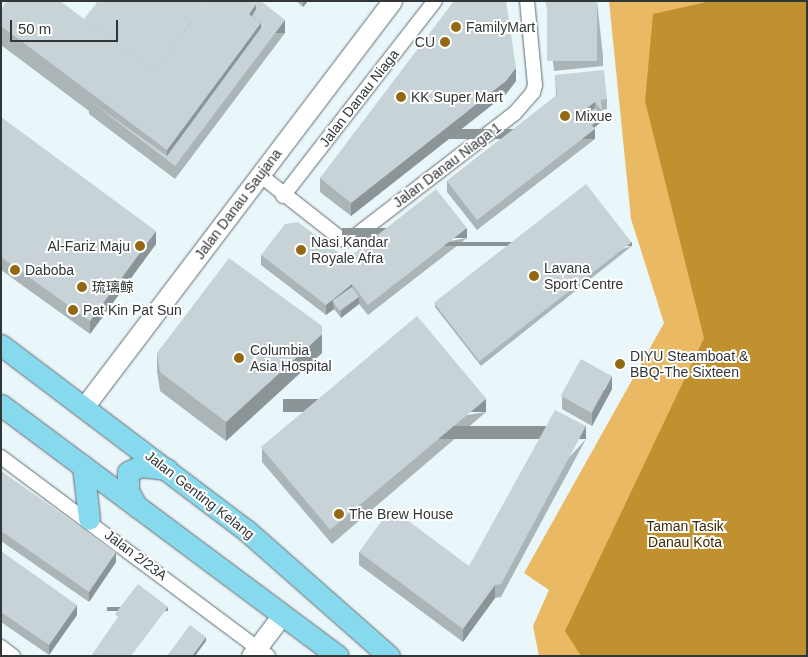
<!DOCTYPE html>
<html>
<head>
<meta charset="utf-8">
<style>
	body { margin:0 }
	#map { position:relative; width:808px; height:657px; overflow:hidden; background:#eaf7fa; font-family:Arial,"Noto Sans SC",sans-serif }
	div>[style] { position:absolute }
	.green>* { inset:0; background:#e9b963 }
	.water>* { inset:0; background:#c2912f }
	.roads { filter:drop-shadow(0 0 1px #616b6f) drop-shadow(0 0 1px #616b6f) }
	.street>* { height:14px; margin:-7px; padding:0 7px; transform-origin:7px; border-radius:7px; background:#fff }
	.secondary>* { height:19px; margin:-9.5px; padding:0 9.5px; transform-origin:9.5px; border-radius:9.5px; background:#fff }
	.primary>* { height:21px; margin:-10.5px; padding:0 10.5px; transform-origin:10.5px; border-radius:10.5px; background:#87daee }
	.wall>* { inset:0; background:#abb5b8 }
	.shaded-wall>* { inset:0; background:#8b9496; transform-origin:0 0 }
	.building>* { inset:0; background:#c7d3d6; transform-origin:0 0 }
	.dots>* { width:14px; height:14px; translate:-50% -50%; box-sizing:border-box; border:2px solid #fff; border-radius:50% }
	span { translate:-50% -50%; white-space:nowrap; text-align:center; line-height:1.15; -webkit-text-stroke:4px #fff; paint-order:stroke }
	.poi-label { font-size:14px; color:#313637 }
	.left { translate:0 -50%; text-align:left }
	.right { translate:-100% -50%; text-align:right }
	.street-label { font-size:14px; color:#313637 }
	.park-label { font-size:14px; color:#3e2a00 }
	.frame { position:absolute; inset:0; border:2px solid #313637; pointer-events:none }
	.scale { position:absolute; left:10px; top:20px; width:108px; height:22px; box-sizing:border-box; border:2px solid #313637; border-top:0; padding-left:6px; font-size:15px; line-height:18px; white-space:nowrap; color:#313637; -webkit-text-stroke:4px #fff; paint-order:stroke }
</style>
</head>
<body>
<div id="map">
	<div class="green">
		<div style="clip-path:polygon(609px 1px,807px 1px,807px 656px,539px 656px,533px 626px,549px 590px,524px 573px,664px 323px,631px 219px)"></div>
	</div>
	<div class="water">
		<div style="clip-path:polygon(711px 1px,807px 1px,807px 656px,581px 656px,565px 631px,704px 338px,645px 101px,653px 14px)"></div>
	</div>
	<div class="roads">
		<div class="street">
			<div style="left:260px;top:175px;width:103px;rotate:38.3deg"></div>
			<div style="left:341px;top:239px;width:9px;rotate:6deg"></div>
			<div style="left:350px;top:240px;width:208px;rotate:-37.6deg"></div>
			<div style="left:515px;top:113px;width:28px;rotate:-49deg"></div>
			<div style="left:533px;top:92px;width:7px;rotate:-74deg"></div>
			<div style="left:535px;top:85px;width:84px;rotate:-95.4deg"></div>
			<div style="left:283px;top:196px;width:247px;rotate:-52.1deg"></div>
			<div style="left:1px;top:457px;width:333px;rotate:36.7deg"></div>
			<div style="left:1px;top:647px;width:15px;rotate:37deg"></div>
		</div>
		<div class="secondary">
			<div style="left:84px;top:407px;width:510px;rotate:-52.82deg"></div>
			<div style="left:251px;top:656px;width:51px;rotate:-52.9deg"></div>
		</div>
		<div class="primary">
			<div style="left:1px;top:345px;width:307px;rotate:37.1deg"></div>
			<div style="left:246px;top:530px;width:191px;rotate:41.4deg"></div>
			<div style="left:1px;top:405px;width:420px;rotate:36.7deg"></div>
			<div style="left:83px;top:466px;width:53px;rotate:83.5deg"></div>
			<div style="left:137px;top:507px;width:18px;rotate:-119deg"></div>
			<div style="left:128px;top:491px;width:19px;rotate:-90deg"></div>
			<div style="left:128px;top:472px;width:14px;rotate:-25deg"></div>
			<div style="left:141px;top:466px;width:26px;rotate:7deg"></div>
		</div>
	</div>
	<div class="wall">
		<div style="clip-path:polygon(296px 1px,308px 1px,303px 7px)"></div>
		<div style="clip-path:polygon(546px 1px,597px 1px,603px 56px,603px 66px,554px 71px)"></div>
		<div style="clip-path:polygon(1px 9px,84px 19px,285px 33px,175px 179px,89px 114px,89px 111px,1px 45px)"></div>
		<div style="clip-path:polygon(555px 75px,607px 99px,607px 109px,602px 110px,602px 121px,594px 128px,595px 139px,477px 230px,447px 192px,447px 181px,556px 96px)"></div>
		<div style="clip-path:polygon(516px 81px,506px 94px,351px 216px,320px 192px,320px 178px)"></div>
		<div style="clip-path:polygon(1px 117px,156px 244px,90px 334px,1px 270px)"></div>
		<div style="clip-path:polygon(467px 238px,368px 315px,359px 304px,341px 318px,334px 309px,326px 315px,261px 265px,261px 255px,347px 259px)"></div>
		<div style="clip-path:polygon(632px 246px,481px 366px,435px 307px,435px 304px)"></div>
		<div style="clip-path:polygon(157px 353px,322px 353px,226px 441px,160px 391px,157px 371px)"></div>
		<div style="clip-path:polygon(612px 389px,592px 426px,562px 409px,562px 396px)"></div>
		<div style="clip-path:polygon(486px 412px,332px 544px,262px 462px,262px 448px)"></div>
		<div style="clip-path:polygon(586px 439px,501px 597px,495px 598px,463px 642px,359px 565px,359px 552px,469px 566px)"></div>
		<div style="clip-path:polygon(1px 471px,116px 562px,89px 602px,1px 541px)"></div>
		<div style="clip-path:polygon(1px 551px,77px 615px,49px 655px,1px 622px)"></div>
	</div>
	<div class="shaded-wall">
		<div style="clip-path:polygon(303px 1px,308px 1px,303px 7px)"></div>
		<div style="clip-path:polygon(256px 4px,256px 23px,249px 14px)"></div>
		<div style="left:285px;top:20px;width:13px;height:183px;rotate:90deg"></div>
		<div style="clip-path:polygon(261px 23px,261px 42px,167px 160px,167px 150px)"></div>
		<div style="clip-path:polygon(516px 68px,516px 81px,506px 94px,351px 216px,351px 203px)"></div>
		<div style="clip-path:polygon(595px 102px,595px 112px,583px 121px,581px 112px)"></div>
		<div style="clip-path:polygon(602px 118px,602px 121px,589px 132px,589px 128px)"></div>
		<div style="left:595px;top:129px;width:10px;height:149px;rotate:90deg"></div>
		<div style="left:467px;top:228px;width:10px;height:125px;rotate:90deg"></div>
		<div style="clip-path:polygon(156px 231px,156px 244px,90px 334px,90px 321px)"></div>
		<div style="left:632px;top:242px;width:4px;height:193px;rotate:90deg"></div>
		<div style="clip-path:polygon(352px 284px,352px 294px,333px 301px,334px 309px,326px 315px,326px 305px)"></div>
		<div style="clip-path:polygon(359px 297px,359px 304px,341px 318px,341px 311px)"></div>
		<div style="clip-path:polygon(322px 334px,322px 353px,226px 441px,226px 422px)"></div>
		<div style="clip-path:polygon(612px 376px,612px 389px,592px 426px,592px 413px)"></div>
		<div style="left:486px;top:399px;width:13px;height:203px;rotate:90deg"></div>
		<div style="left:586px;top:426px;width:13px;height:179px;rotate:90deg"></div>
		<div style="clip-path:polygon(116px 552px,116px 562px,89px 602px,89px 592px)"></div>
		<div style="clip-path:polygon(495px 585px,495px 598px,463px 642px,463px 629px)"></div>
		<div style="clip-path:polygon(77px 605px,77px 615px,49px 655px,49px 645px)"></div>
		<div style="left:168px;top:607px;width:4px;height:61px;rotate:90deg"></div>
		<div style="clip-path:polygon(206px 637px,206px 641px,195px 656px,192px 656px)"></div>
	</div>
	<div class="building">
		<div style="clip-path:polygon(7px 1px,60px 1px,155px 72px,207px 1px,229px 1px,230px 2px,231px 1px,253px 1px,256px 4px,249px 14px,261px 23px,167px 150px,1px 26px,1px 9px)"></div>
		<div style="clip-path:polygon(98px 1px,207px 1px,155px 72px,84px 19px)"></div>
		<div style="clip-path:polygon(253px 1px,261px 1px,285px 20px,175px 166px,89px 100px,167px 156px,261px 28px,261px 23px,252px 16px,256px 9px,256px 4px)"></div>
		<div style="clip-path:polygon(454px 1px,506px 1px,516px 68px,506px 81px,351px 203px,320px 178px)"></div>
		<div style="left:547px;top:1px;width:50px;height:60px"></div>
		<div style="clip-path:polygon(604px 70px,607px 99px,601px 100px,602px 111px,595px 102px,581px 112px,595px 129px,477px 220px,447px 181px,557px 95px,555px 75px)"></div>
		<div style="left:595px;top:108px;width:12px;height:13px;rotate:55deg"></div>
		<div style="clip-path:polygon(1px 117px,156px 231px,90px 321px,1px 257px)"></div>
		<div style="left:586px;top:184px;width:74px;height:193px;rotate:52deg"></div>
		<div style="clip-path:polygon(436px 189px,467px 228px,368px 305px,352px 284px,326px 305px,261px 255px,285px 224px,298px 222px,347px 259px)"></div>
		<div style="clip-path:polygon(229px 258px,322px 326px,322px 334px,226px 422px,160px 372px,157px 353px)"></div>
		<div style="left:352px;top:287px;width:12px;height:24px;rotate:55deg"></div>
		<div style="left:417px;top:316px;width:108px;height:204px;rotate:50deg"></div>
		<div style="left:581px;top:359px;width:35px;height:42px;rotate:29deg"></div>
		<div style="clip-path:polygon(555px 410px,586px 426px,501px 584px,495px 585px,463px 629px,359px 552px,391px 508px,469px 566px)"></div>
		<div style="clip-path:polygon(1px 471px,116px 552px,89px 592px,1px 531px)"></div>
		<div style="clip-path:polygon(1px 551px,77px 605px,49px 645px,1px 612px)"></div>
		<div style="clip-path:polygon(138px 584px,168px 607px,131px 656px,91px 656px,118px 617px,115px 614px)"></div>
		<div style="clip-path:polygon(190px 625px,206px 637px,192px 656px,167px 656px)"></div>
	</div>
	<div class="dots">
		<div style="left:456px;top:27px;background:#926912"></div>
		<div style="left:445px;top:42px;background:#926912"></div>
		<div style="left:401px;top:97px;background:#926912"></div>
		<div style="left:565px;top:116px;background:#926912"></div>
		<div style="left:140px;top:246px;background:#926912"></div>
		<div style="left:301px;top:250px;background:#926912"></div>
		<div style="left:15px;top:270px;background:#926912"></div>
		<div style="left:534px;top:276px;background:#926912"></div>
		<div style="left:82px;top:287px;background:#926912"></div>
		<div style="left:73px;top:310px;background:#926912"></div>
		<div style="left:239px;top:358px;background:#926912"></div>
		<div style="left:620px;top:364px;background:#926912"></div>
		<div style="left:339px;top:514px;background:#926912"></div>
	</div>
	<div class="poi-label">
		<span class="left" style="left:466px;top:27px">FamilyMart</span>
		<span class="right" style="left:435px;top:42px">CU</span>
		<span class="left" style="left:411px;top:97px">KK Super Mart</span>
		<span class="left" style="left:575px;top:116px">Mixue</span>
		<span class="left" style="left:311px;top:250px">Nasi Kandar<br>Royale Afra</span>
		<span class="right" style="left:130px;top:246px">Al-Fariz Maju</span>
		<span class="left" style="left:544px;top:276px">Lavana<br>Sport Centre</span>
		<span class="left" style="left:25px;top:270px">Daboba</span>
		<span class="left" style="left:92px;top:287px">琉璃鲸</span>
		<span class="left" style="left:83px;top:310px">Pat Kin Pat Sun</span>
		<span class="left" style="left:250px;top:358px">Columbia<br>Asia Hospital</span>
		<span class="left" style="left:630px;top:364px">DIYU Steamboat &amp;<br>BBQ-The Sixteen</span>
		<span class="left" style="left:349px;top:514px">The Brew House</span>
	</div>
	<div class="street-label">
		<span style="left:359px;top:98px;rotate:-52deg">Jalan Danau Niaga</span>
		<span style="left:447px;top:165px;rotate:-37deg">Jalan Danau Niaga 1</span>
		<span style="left:238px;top:204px;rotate:-53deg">Jalan Danau Saujana</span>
		<span style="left:200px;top:495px;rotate:38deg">Jalan Genting Kelang</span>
		<span style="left:136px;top:555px;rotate:37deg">Jalan 2/23A</span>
	</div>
	<div class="park-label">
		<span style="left:685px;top:534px">Taman Tasik<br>Danau Kota</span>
	</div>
	<div class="frame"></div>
	<div class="scale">50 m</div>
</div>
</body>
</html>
